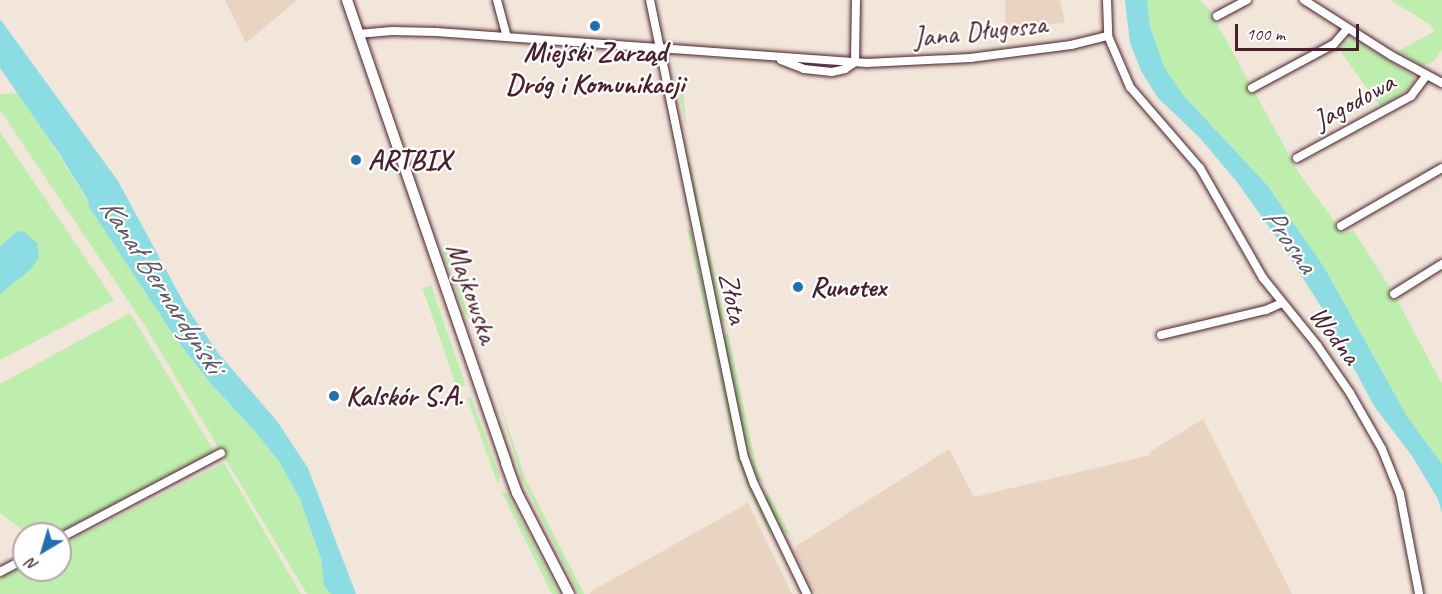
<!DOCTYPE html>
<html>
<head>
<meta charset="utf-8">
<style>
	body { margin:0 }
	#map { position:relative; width:1442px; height:594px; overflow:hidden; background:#f2e6da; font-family:Caveat,sans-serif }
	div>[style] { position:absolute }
	.built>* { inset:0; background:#e8d4c0 }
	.green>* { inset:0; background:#beeead; transform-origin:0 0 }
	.water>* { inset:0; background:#8bdde3 }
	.roads { filter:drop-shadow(0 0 2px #4a1f2b) drop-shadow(0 0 2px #4a1f2b) }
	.minor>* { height:8px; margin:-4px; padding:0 4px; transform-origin:4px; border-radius:4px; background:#fff }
	.major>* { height:10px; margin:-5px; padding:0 5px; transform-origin:5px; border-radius:5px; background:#fff }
	.dots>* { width:16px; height:16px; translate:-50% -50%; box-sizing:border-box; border:3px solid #fff; border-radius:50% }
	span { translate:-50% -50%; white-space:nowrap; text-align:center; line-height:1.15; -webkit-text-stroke:4.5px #fff; paint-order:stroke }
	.street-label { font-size:28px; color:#4a1f2b }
	.poi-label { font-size:28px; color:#4a1f2b; font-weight:700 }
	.left { translate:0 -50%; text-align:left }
	.water-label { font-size:30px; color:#5e5862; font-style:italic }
	.north { position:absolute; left:12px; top:522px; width:60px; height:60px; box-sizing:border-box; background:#fff; border:2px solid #b7a5aa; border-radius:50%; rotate:218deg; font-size:16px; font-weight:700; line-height:24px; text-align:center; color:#4a1f2b }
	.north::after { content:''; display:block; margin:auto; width:21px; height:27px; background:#1f6fb2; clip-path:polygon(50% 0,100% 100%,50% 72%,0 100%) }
	.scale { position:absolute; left:1235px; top:24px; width:124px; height:27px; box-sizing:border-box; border:3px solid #4a1f2b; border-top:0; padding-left:8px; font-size:18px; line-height:21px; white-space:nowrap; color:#4a1f2b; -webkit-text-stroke:4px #fff; paint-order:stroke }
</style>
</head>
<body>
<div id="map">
	<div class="built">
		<div style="clip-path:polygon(225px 0,297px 0,246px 43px)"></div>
		<div style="clip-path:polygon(1005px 0,1060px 0,1065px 23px,1005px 27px)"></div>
		<div style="clip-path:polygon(1203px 419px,1292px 594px,816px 594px,794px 551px,798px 545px,949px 449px,974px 497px,1151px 455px,1150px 452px,1164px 443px)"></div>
		<div style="clip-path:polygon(748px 503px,792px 594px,590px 594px,590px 592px)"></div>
	</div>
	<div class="green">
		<div style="clip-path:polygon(1147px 0,1199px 0,1209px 9px,1299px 173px,1343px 233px,1354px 231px,1394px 294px,1442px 384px,1442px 465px,1408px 418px,1324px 267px,1267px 185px,1184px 96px,1164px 67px,1150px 26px)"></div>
		<div style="clip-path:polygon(1390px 0,1442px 0,1442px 50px,1434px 61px,1422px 66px,1398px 51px,1434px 32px,1431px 25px)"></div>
		<div style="clip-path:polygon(1352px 38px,1415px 77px,1413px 85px,1407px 83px,1412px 87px,1380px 106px,1338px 48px)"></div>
		<div style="clip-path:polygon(675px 76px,680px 76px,683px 81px,686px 127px)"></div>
		<div style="clip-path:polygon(19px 93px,179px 343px,211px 384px,254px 430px,280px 463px,300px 499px,321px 559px,324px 585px,331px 594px,307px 594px,145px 326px,0 110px,0 94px)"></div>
		<div style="clip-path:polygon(0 132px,114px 300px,0 360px)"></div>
		<div style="clip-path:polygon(688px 162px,690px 162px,725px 323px,720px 322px)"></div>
		<div style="clip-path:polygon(687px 228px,691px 231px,739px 454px,753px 493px,771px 530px,770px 535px,749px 491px,736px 454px)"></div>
		<div style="clip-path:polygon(444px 244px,451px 266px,449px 268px,452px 276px,455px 276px,469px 316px,465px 314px,443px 252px)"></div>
		<div style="left:431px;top:285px;width:106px;height:9px;rotate:71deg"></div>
		<div style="clip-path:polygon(130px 313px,214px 451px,57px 534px,25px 532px,0 513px,0 384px)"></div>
		<div style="clip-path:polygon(728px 333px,757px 469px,764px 483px,758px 480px,755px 473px,745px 437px,723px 336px)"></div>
		<div style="clip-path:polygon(495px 388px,525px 478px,584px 594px,579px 594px,521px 477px)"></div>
		<div style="clip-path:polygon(471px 397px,500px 476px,498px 485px,467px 398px)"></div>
		<div style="clip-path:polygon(224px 463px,301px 594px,0 594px,0 577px,24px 565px,24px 570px,60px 570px,60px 546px)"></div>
		<div style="clip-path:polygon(501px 491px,508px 494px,559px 594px,552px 594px)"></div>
		<div style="clip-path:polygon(767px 491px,790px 535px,781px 530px,766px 501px)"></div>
	</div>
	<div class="water">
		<div style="clip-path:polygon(1125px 0,1147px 0,1150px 26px,1164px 67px,1184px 96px,1267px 185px,1324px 267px,1408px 418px,1442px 464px,1442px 513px,1438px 499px,1412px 456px,1374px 406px,1320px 305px,1284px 248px,1237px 182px,1200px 138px,1158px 98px,1141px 71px,1130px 43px)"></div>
		<div style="clip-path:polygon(0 19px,118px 181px,185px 305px,219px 354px,277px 421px,308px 468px,356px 594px,331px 594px,324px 586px,321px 559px,300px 499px,280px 463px,254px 430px,211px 384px,179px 343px,89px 207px,88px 200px,58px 152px,0 68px)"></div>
		<div style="clip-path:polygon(23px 231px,37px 243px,39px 257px,30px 270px,0 294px,0 247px,16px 232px)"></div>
	</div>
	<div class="roads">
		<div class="minor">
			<div style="left:497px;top:0;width:38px;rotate:75deg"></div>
			<div style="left:650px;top:0;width:467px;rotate:78.4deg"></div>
			<div style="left:744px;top:457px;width:29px;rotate:70deg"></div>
			<div style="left:754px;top:484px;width:122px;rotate:64.3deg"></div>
			<div style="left:1107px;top:0;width:36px;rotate:88deg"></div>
			<div style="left:1108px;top:36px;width:56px;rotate:66.7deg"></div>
			<div style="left:1130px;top:87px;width:107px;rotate:49.2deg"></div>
			<div style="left:1200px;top:168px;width:127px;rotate:60.2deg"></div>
			<div style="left:1263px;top:278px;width:86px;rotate:51.1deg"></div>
			<div style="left:1317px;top:345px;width:58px;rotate:55.5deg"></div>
			<div style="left:1350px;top:393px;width:64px;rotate:60.3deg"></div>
			<div style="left:1382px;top:449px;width:48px;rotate:68.2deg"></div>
			<div style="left:1400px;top:494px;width:102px;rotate:79.2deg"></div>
			<div style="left:1304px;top:0;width:104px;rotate:32.5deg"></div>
			<div style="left:1392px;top:56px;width:57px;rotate:28.4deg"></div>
			<div style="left:1217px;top:16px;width:34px;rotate:-28deg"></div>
			<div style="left:358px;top:34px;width:34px;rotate:-5deg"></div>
			<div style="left:392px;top:31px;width:44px;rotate:1.3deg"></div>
			<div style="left:436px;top:32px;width:432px;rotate:4.1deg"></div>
			<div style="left:867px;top:63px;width:103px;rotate:-2.8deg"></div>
			<div style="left:970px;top:58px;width:102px;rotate:-7.3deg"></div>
			<div style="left:1071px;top:45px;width:38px;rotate:-14deg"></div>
			<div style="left:781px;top:60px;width:25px;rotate:21deg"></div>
			<div style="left:804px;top:69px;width:28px;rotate:6deg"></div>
			<div style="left:832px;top:72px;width:13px;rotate:-13deg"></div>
			<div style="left:845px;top:69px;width:12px;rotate:-35deg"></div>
			<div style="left:855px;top:62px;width:62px;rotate:-89.1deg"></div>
			<div style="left:1252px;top:88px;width:93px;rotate:-28.2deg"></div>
			<div style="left:1334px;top:44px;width:20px;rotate:-49deg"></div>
			<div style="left:1297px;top:158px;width:130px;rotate:-28.5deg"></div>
			<div style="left:1411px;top:96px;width:26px;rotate:-53deg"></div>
			<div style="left:1341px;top:226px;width:116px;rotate:-29.9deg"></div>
			<div style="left:1394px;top:294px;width:57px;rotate:-32deg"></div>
			<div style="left:1161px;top:335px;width:108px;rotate:-13.4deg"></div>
			<div style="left:1266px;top:310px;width:17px;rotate:-24deg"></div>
			<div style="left:60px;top:538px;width:182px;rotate:-27.8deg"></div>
			<div style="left:0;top:572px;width:27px;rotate:-28deg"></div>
		</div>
		<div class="major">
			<div style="left:347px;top:0;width:490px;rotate:71deg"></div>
			<div style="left:506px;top:463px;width:32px;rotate:70deg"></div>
			<div style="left:517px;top:493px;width:114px;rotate:62.8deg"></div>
		</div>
	</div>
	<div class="dots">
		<div style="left:595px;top:26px;background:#1f6fb2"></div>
		<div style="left:356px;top:160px;background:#1f6fb2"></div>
		<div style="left:798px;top:287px;background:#1f6fb2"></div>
		<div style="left:334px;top:396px;background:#1f6fb2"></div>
	</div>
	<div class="street-label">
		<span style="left:980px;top:31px;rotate:-6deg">Jana Długosza</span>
		<span style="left:1354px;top:101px;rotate:-29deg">Jagodowa</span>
		<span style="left:472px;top:293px;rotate:71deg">Majkowska</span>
		<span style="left:733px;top:298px;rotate:78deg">Złota</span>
		<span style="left:1335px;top:335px;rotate:53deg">Wodna</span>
	</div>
	<div class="poi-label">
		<span style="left:595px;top:68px">Miejski Zarząd<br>Dróg i Komunikacji</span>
		<span class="left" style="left:368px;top:160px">ARTBIX</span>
		<span class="left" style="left:810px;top:287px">Runotex</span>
		<span class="left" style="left:346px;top:396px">Kalskór S.A.</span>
	</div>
	<div class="water-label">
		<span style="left:1290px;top:240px;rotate:55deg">Prosna</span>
		<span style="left:162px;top:285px;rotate:57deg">Kanał Bernardyński</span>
	</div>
	<div class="north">N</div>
	<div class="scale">100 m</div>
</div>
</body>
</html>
